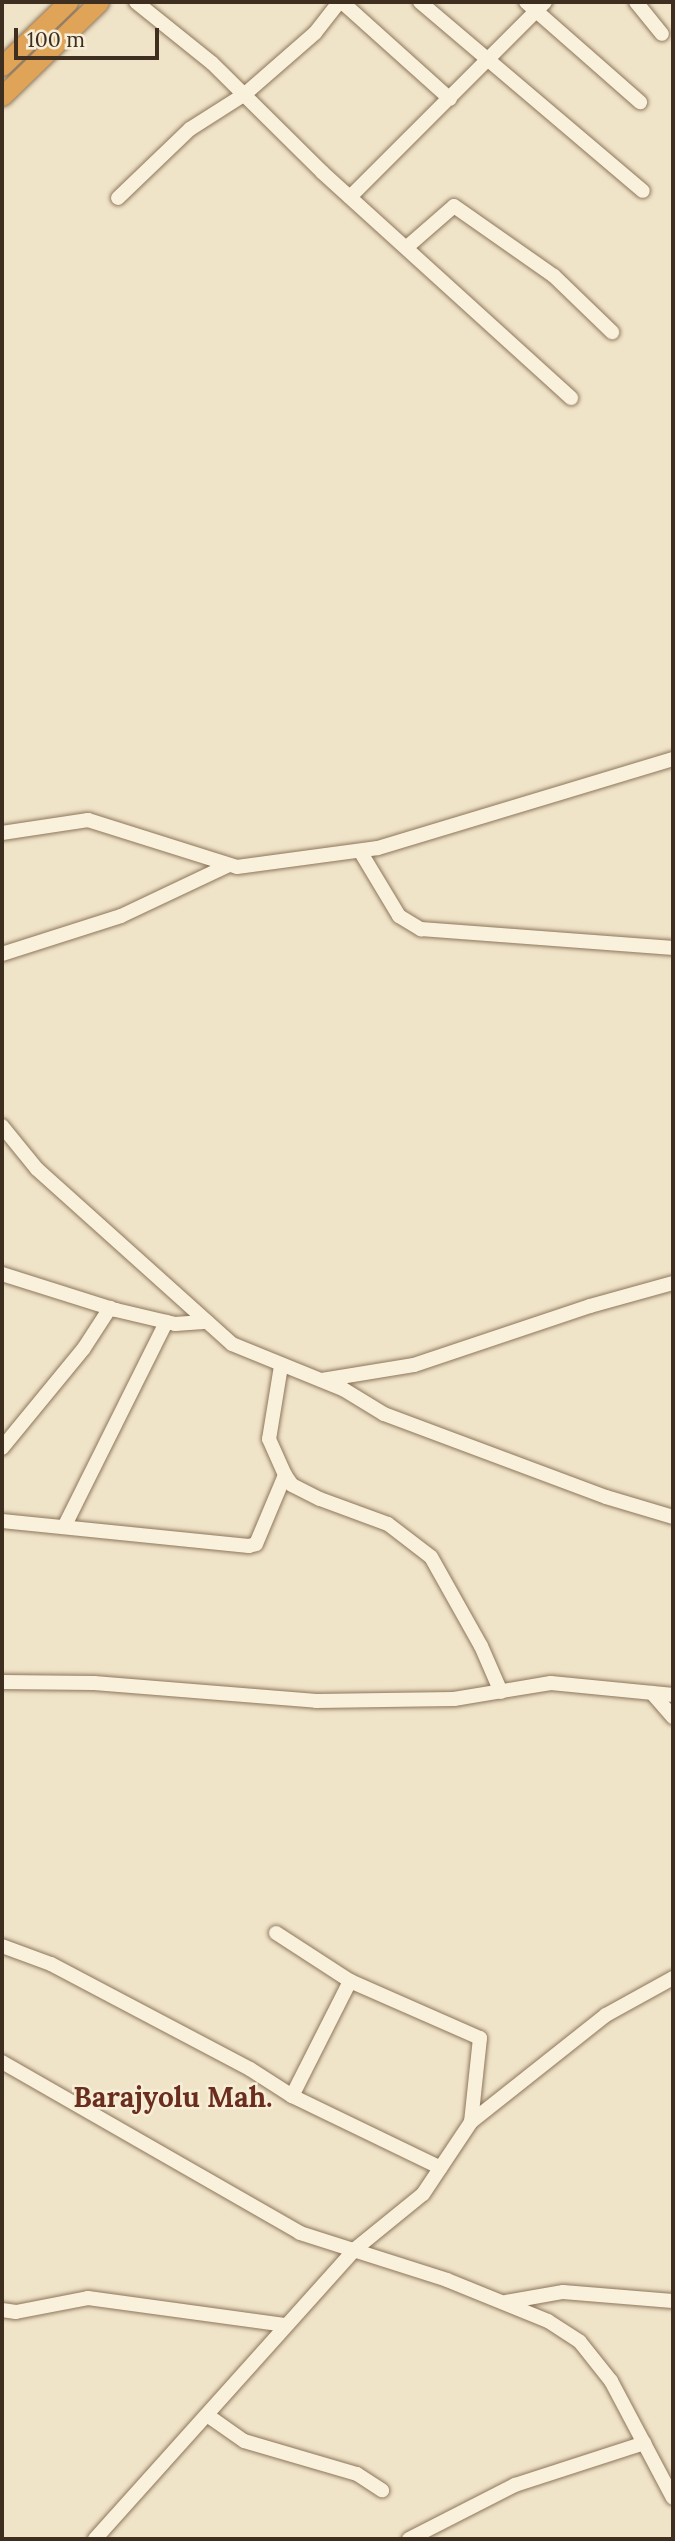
<!DOCTYPE html>
<html>
<head>
<meta charset="utf-8">
<style>
	body { margin:0 }
	#map { position:relative; width:675px; height:2541px; overflow:hidden; background:#f0e4c8; font-family:Lora,serif }
	div>[style] { position:absolute }
	.roads { filter:drop-shadow(0 0 2px #8d765c) drop-shadow(0 0 2px #8d765c) }
	.minor>* { height:14px; margin:-7px; padding:0 7px; transform-origin:7px; border-radius:7px; background:#faf1dc }
	.highway>* { height:19px; margin:-9.5px; padding:0 9.5px; transform-origin:9.5px; border-radius:9.5px; background:#e0a458 }
	span { translate:-50% -50%; white-space:nowrap; text-align:center; line-height:1.15; -webkit-text-stroke:5px #f7eed8; paint-order:stroke }
	.district-label { font-size:28px; color:#6b2e1e; font-weight:700 }
	.frame { position:absolute; inset:0; border:4px solid #3d2e20; pointer-events:none }
	.scale { position:absolute; left:14px; top:28px; width:145px; height:32px; box-sizing:border-box; border:4px solid #3d2e20; border-top:0; padding-left:9px; font-size:21px; line-height:24px; white-space:nowrap; color:#3d2e20; -webkit-text-stroke:5px #f7eed8; paint-order:stroke }
</style>
</head>
<body>
<div id="map">
	<div class="roads">
		<div class="minor">
			<div style="left:136px;top:2px;width:97px;rotate:38.8deg"></div>
			<div style="left:212px;top:63px;width:156px;rotate:44.7deg"></div>
			<div style="left:323px;top:173px;width:335px;rotate:42.2deg"></div>
			<div style="left:342px;top:2px;width:145px;rotate:41.9deg"></div>
			<div style="left:420px;top:2px;width:292px;rotate:40.3deg"></div>
			<div style="left:526px;top:2px;width:152px;rotate:41.3deg"></div>
			<div style="left:636px;top:2px;width:41px;rotate:50.9deg"></div>
			<div style="left:350px;top:197px;width:276px;rotate:-45deg"></div>
			<div style="left:118px;top:198px;width:100px;rotate:-43.8deg"></div>
			<div style="left:190px;top:129px;width:65px;rotate:-32.5deg"></div>
			<div style="left:245px;top:94px;width:93px;rotate:-41.1deg"></div>
			<div style="left:315px;top:33px;width:39px;rotate:-52deg"></div>
			<div style="left:407px;top:247px;width:62px;rotate:-41.1deg"></div>
			<div style="left:454px;top:206px;width:122px;rotate:35deg"></div>
			<div style="left:554px;top:276px;width:81px;rotate:44deg"></div>
			<div style="left:2px;top:833px;width:87px;rotate:-8.6deg"></div>
			<div style="left:88px;top:820px;width:156px;rotate:17.5deg"></div>
			<div style="left:237px;top:867px;width:142px;rotate:-7.7deg"></div>
			<div style="left:378px;top:848px;width:308px;rotate:-16.8deg"></div>
			<div style="left:360px;top:851px;width:76px;rotate:59deg"></div>
			<div style="left:399px;top:916px;width:26px;rotate:31deg"></div>
			<div style="left:421px;top:929px;width:253px;rotate:4.3deg"></div>
			<div style="left:2px;top:954px;width:125px;rotate:-17.7deg"></div>
			<div style="left:121px;top:916px;width:119px;rotate:-25.3deg"></div>
			<div style="left:2px;top:1126px;width:55px;rotate:50.9deg"></div>
			<div style="left:37px;top:1169px;width:262px;rotate:41.9deg"></div>
			<div style="left:232px;top:1344px;width:120px;rotate:22.1deg"></div>
			<div style="left:343px;top:1389px;width:48px;rotate:31.4deg"></div>
			<div style="left:384px;top:1414px;width:237px;rotate:20.5deg"></div>
			<div style="left:606px;top:1497px;width:70px;rotate:16.6deg"></div>
			<div style="left:2px;top:1274px;width:120px;rotate:17.5deg"></div>
			<div style="left:116px;top:1310px;width:61px;rotate:13.3deg"></div>
			<div style="left:175px;top:1324px;width:32px;rotate:-4deg"></div>
			<div style="left:281px;top:1366px;width:74px;rotate:99.3deg"></div>
			<div style="left:269px;top:1439px;width:39px;rotate:66deg"></div>
			<div style="left:285px;top:1475px;width:12px;rotate:55deg"></div>
			<div style="left:292px;top:1485px;width:31px;rotate:27deg"></div>
			<div style="left:320px;top:1499px;width:72px;rotate:20.2deg"></div>
			<div style="left:388px;top:1524px;width:54px;rotate:37.5deg"></div>
			<div style="left:431px;top:1557px;width:102px;rotate:60.7deg"></div>
			<div style="left:481px;top:1646px;width:50px;rotate:66.5deg"></div>
			<div style="left:322px;top:1380px;width:93px;rotate:-9.3deg"></div>
			<div style="left:414px;top:1365px;width:186px;rotate:-18.5deg"></div>
			<div style="left:590px;top:1306px;width:86px;rotate:-15.5deg"></div>
			<div style="left:2px;top:1448px;width:129px;rotate:-50.6deg"></div>
			<div style="left:84px;top:1348px;width:48px;rotate:-57deg"></div>
			<div style="left:2px;top:1521px;width:248px;rotate:5.8deg"></div>
			<div style="left:249px;top:1546px;width:7px;rotate:-16deg"></div>
			<div style="left:256px;top:1544px;width:75px;rotate:-67.2deg"></div>
			<div style="left:65px;top:1525px;width:227px;rotate:-63.5deg"></div>
			<div style="left:2px;top:1682px;width:92px;rotate:0.6deg"></div>
			<div style="left:94px;top:1683px;width:223px;rotate:4.6deg"></div>
			<div style="left:316px;top:1701px;width:138px;rotate:-0.8deg"></div>
			<div style="left:454px;top:1699px;width:98px;rotate:-9.4deg"></div>
			<div style="left:551px;top:1683px;width:123px;rotate:5.6deg"></div>
			<div style="left:652px;top:1693px;width:32px;rotate:49deg"></div>
			<div style="left:276px;top:1933px;width:88px;rotate:33deg"></div>
			<div style="left:350px;top:1981px;width:142px;rotate:23.7deg"></div>
			<div style="left:480px;top:2038px;width:84px;rotate:96.1deg"></div>
			<div style="left:2px;top:1946px;width:52px;rotate:20.2deg"></div>
			<div style="left:51px;top:1964px;width:225px;rotate:27.8deg"></div>
			<div style="left:250px;top:2069px;width:50px;rotate:32.7deg"></div>
			<div style="left:292px;top:2096px;width:165px;rotate:25.8deg"></div>
			<div style="left:2px;top:2062px;width:344px;rotate:29.8deg"></div>
			<div style="left:300px;top:2233px;width:154px;rotate:17.7deg"></div>
			<div style="left:447px;top:2280px;width:109px;rotate:22.1deg"></div>
			<div style="left:548px;top:2321px;width:38px;rotate:33deg"></div>
			<div style="left:580px;top:2342px;width:50px;rotate:51.5deg"></div>
			<div style="left:611px;top:2381px;width:132px;rotate:62.1deg"></div>
			<div style="left:292px;top:2096px;width:129px;rotate:-63.2deg"></div>
			<div style="left:506px;top:2302px;width:58px;rotate:-10deg"></div>
			<div style="left:563px;top:2292px;width:110px;rotate:4.7deg"></div>
			<div style="left:2px;top:2310px;width:14px;rotate:8deg"></div>
			<div style="left:16px;top:2312px;width:73px;rotate:-11deg"></div>
			<div style="left:88px;top:2298px;width:200px;rotate:7.8deg"></div>
			<div style="left:207px;top:2415px;width:45px;rotate:35.1deg"></div>
			<div style="left:244px;top:2441px;width:118px;rotate:16.3deg"></div>
			<div style="left:357px;top:2474px;width:30px;rotate:33deg"></div>
			<div style="left:95px;top:2539px;width:388px;rotate:-48.1deg"></div>
			<div style="left:354px;top:2250px;width:89px;rotate:-39.1deg"></div>
			<div style="left:423px;top:2194px;width:87px;rotate:-56.3deg"></div>
			<div style="left:471px;top:2122px;width:172px;rotate:-38.4deg"></div>
			<div style="left:606px;top:2015px;width:77px;rotate:-28.9deg"></div>
			<div style="left:409px;top:2539px;width:119px;rotate:-27deg"></div>
			<div style="left:515px;top:2485px;width:136px;rotate:-18deg"></div>
		</div>
		<div class="highway">
			<div style="left:2px;top:66px;width:92px;rotate:-44.1deg"></div>
			<div style="left:2px;top:96px;width:135px;rotate:-44.1deg"></div>
		</div>
	</div>
	<div class="district-label">
		<span style="left:173px;top:2097px">Barajyolu Mah.</span>
	</div>
	<div class="frame"></div>
	<div class="scale">100 m</div>
</div>
</body>
</html>
